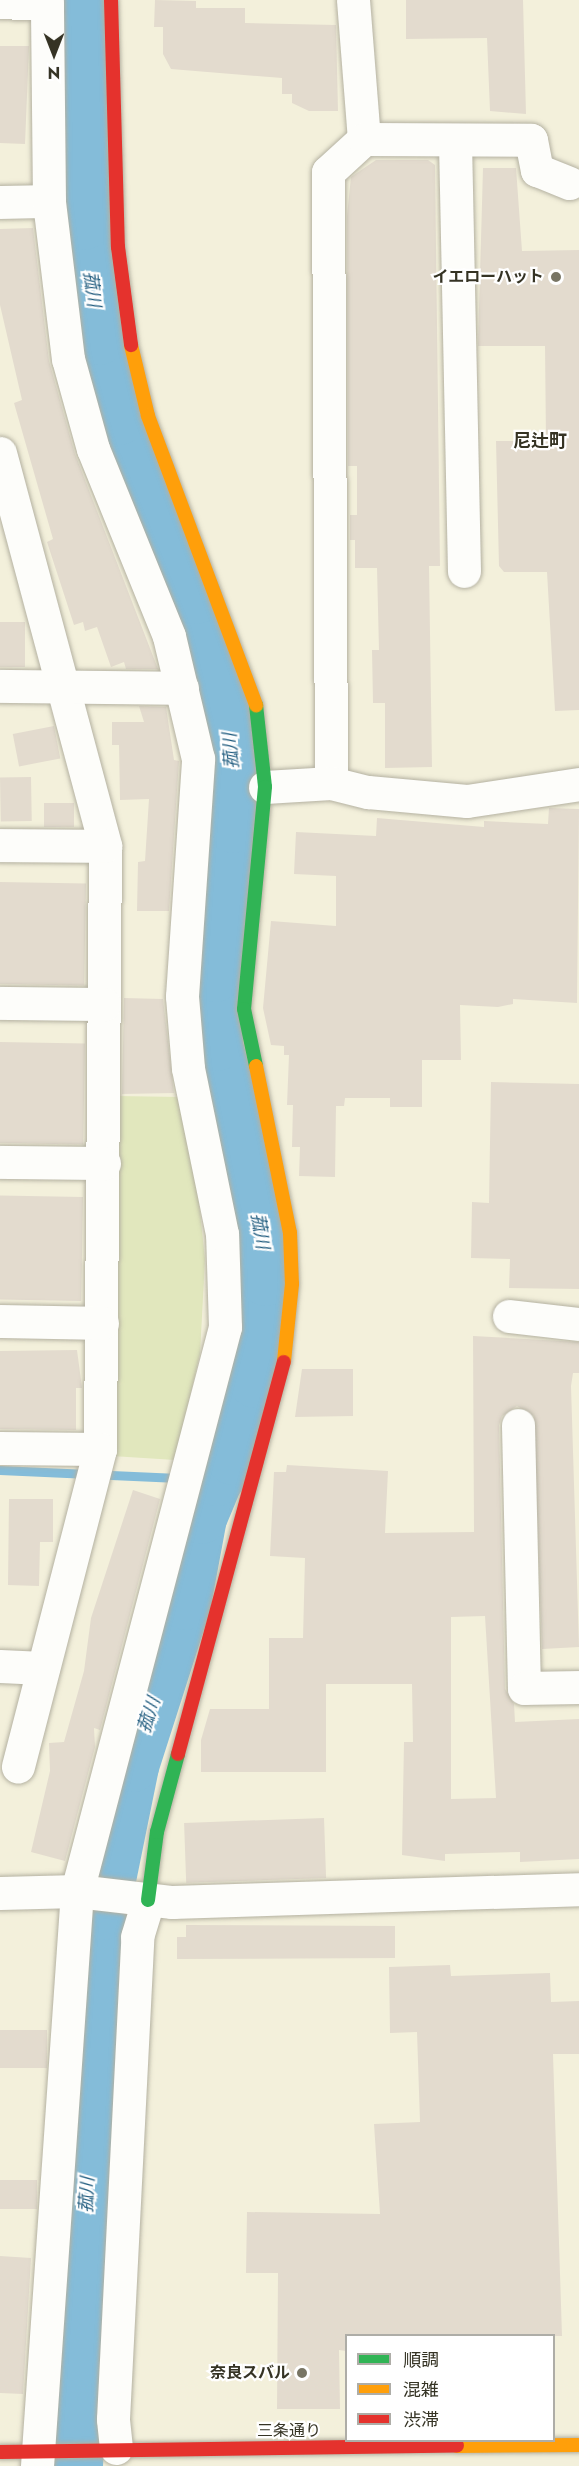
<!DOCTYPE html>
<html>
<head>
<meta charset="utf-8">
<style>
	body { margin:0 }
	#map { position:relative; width:579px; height:2466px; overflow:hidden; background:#f3f0db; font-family:Jost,"Noto Sans JP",sans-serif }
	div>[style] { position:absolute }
	.green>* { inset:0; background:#e1e7bd }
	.stream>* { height:9px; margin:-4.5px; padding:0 4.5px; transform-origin:4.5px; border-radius:4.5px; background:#84bcd9 }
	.river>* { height:52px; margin:-26px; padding:0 26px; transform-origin:26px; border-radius:26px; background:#84bcd9 }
	.building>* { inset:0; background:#e3dbce; transform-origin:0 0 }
	.roads { filter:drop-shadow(0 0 2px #b4b1a1) drop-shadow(0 0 2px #b4b1a1) }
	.street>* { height:33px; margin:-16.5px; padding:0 16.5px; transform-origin:16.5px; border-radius:16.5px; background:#fdfdfa }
	.fast>* { height:14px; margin:-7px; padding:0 7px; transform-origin:7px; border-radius:7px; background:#30b455 }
	.slow>* { height:14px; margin:-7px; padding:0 7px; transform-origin:7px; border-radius:7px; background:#ff9f0a }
	.jam>* { height:14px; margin:-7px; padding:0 7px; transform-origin:7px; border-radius:7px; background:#e5322d }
	.dots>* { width:16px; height:16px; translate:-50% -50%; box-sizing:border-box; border:3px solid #fff; border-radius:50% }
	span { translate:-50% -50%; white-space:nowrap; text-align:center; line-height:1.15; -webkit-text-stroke:4.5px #fff; paint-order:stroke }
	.poi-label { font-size:16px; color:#353324; font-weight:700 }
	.right { translate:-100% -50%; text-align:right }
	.street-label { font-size:16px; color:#353324 }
	.water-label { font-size:18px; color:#1f5b7e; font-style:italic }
	.neighbourhood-label { font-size:18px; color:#353324; font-weight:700 }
	.legend { position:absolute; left:345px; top:2334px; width:210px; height:108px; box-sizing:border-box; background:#fff; border:2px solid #aeada7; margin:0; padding:8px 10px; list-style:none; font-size:18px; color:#353324 }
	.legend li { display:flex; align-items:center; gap:12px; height:30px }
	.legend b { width:30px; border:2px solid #aeada7 }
	.north { position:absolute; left:24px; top:24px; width:60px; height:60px; -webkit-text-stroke:4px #fff; paint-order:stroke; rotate:180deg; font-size:16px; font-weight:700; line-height:24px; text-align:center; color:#353324 }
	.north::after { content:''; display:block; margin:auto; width:21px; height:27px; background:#353324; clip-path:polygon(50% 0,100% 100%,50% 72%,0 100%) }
</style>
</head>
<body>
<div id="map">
	<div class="green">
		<div style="clip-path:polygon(117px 1096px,180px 1097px,196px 1175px,205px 1259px,200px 1354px,175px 1460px,112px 1456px)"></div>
	</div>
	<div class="stream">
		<div style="left:0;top:1470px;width:217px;rotate:2.6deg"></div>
	</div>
	<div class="river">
		<div style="left:77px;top:2466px;width:553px;rotate:-87.3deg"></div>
		<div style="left:103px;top:1914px;width:151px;rotate:-78.5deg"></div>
		<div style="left:133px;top:1766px;width:170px;rotate:-72.2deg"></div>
		<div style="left:185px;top:1604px;width:87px;rotate:-79.5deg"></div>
		<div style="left:201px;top:1518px;width:41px;rotate:-67.2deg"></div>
		<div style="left:217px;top:1480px;width:26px;rotate:-53deg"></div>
		<div style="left:233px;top:1459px;width:80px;rotate:-74.1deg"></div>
		<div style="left:255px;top:1382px;width:103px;rotate:-83.8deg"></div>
		<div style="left:266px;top:1280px;width:55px;rotate:-95.2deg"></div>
		<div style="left:261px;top:1225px;width:185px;rotate:-103.7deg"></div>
		<div style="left:217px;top:1045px;width:69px;rotate:-90.8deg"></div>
		<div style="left:216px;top:976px;width:150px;rotate:-83.5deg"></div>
		<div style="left:233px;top:827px;width:87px;rotate:-90deg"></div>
		<div style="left:233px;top:740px;width:147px;rotate:-104.6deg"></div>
		<div style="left:196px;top:598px;width:195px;rotate:-113.3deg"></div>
		<div style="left:119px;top:419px;width:82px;rotate:-104deg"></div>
		<div style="left:99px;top:339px;width:116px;rotate:-97.4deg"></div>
		<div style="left:84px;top:224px;width:224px;rotate:-89.5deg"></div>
	</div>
	<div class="building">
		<div style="clip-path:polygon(155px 0,196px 1px,196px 8px,245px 8px,245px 23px,336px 25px,338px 111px,309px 111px,292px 103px,292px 94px,282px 94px,282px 78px,171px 69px,163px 54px,163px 27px,154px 27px)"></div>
		<div style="clip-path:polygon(406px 0,523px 0,526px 114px,490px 111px,487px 38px,406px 39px)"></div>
		<div style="clip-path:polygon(0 46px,29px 46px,25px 144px,0 143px)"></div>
		<div style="clip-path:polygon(376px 160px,428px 160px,435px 165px,440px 566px,429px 566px,432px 767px,385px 768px,385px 703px,373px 703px,372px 650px,379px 650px,377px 568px,355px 568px,355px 540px,350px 540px,350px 515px,357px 515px,357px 466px,348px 466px,347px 216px,351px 177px)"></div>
		<div style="clip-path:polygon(483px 168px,516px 168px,522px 251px,579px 250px,579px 710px,555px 711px,547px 572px,504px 572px,499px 566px,496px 441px,546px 441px,545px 346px,478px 346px)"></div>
		<div style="clip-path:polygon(33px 228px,49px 361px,75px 454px,158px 669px,126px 669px,124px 662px,111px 667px,97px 627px,85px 631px,83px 622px,74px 625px,47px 542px,53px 539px,14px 403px,22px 400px,0 305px,0 229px)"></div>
		<div style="left:25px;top:622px;width:45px;height:25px;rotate:90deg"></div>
		<div style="clip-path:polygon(139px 706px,166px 707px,174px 760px,179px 761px,169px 911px,137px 911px,138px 862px,145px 861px,149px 799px,120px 800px,119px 745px,112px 745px,112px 722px,144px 722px)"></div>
		<div style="left:54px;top:726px;width:33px;height:42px;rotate:79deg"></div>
		<div style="left:31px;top:777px;width:44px;height:31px;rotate:89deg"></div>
		<div style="left:44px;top:803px;width:30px;height:24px"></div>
		<div style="clip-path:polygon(549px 808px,579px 809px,577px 1003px,513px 999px,513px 1004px,498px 1007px,460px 1005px,461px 1060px,422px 1060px,422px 1107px,390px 1107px,390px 1098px,345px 1098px,344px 1106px,336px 1106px,335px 1177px,299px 1176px,300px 1147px,292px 1147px,293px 1105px,287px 1105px,289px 1055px,284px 1055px,284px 1046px,271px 1045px,263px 1008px,271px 921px,336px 926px,336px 876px,294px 874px,296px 832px,376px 836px,377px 818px,484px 827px,484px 821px,548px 824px)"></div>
		<div style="left:0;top:882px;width:86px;height:102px;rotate:1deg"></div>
		<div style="clip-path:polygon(124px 998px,163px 999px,174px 1093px,122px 1094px)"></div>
		<div style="left:0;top:1042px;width:85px;height:101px;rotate:1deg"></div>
		<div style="clip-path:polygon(491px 1082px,579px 1084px,579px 1289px,509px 1288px,510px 1259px,471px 1258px,472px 1202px,489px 1203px)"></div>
		<div style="left:83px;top:1197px;width:104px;height:83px;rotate:91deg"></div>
		<div style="clip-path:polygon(evenodd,473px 1336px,579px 1342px,579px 1373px,573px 1373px,571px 1386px,579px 1647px,542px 1649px,534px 1416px,517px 1406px,502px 1416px,499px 1425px,505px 1689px,514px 1704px,515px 1722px,579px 1719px,579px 1859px,520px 1862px,520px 1852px,445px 1854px,445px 1861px,402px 1855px,404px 1742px,413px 1742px,412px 1684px,326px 1684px,326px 1772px,201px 1772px,201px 1740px,210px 1709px,269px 1709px,269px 1638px,303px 1638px,305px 1558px,270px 1556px,274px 1472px,286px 1472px,287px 1465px,388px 1471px,385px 1533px,474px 1532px,473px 1336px,485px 1616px,496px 1798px,451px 1799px,451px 1617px,485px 1616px)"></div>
		<div style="clip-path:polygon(77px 1350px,82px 1388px,76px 1388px,76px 1430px,0 1429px,0 1351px)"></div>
		<div style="clip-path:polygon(302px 1369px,353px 1369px,353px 1416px,295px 1417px)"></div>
		<div style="clip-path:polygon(133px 1490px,160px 1499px,100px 1730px,94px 1728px,95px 1747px,65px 1861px,31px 1852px,50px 1771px,49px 1743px,64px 1742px,84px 1671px,91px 1618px)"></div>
		<div style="clip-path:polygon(9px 1499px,53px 1499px,53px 1542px,40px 1542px,39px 1586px,8px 1585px)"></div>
		<div style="left:324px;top:1818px;width:60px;height:140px;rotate:88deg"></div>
		<div style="clip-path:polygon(186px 1925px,395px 1926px,395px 1958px,177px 1959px,177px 1937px,186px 1937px)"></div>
		<div style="clip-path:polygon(450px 1965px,451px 1976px,550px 1973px,551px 2002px,579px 2001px,579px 2054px,553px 2054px,562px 2336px,346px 2336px,346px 2351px,339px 2350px,340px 2409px,277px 2409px,278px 2273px,246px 2273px,247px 2212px,380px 2214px,374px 2124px,420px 2122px,417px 2032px,390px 2033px,389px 1967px)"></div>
		<div style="left:0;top:2030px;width:47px;height:38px"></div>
		<div style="left:0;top:2180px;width:37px;height:29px"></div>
		<div style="clip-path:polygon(0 2256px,31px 2258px,23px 2394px,0 2393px)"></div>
	</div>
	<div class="roads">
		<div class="street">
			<div style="left:353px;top:0;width:139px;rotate:85.5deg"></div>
			<div style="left:0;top:2px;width:47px;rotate:2.4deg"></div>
			<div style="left:455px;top:142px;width:429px;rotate:88.8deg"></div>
			<div style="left:0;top:202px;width:49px;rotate:-1.2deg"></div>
			<div style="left:0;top:453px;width:407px;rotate:75deg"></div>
			<div style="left:105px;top:846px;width:603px;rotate:90.48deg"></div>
			<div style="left:100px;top:1449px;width:328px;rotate:104.5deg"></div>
			<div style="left:0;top:686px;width:182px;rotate:0.6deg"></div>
			<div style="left:331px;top:783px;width:611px;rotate:-90.28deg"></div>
			<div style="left:328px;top:172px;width:49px;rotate:-42.5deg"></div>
			<div style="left:364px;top:139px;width:167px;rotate:0.3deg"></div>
			<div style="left:531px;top:140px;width:31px;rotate:79deg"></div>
			<div style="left:537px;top:170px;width:35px;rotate:22deg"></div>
			<div style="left:265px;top:787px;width:66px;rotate:-3.5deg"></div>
			<div style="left:331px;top:783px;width:38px;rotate:14deg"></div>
			<div style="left:368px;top:792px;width:99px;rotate:5.2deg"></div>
			<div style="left:467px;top:801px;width:113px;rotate:-8.6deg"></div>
			<div style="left:0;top:845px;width:105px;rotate:0.5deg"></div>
			<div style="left:0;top:1003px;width:104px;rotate:0.6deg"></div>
			<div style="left:0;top:1162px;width:104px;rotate:0.6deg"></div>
			<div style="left:509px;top:1316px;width:70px;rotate:6.5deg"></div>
			<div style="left:0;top:1321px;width:102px;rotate:1.1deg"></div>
			<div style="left:518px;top:1425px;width:263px;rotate:88.7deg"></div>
			<div style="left:524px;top:1688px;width:55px;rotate:-1deg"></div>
			<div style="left:0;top:1448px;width:100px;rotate:0.6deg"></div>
			<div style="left:0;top:1666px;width:43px;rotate:2.7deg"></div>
			<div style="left:0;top:1893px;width:77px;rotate:-1.5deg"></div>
			<div style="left:77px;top:1891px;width:96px;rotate:6.6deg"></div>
			<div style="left:172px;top:1902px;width:407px;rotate:-1.8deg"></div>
			<div style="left:116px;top:2448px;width:29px;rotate:-96deg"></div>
			<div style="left:113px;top:2419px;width:483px;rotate:-87.1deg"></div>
			<div style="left:137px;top:1937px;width:39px;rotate:-73deg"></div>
			<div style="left:37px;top:2466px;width:576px;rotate:-86.02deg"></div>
			<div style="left:77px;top:1891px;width:583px;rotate:-75.3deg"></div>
			<div style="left:225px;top:1327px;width:93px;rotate:-91.8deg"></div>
			<div style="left:222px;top:1234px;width:169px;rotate:-101.6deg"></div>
			<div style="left:188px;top:1068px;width:72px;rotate:-94.8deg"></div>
			<div style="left:182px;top:996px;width:238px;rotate:-86.1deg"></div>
			<div style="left:198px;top:759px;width:126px;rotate:-103.3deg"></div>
			<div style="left:169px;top:636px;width:202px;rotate:-112.1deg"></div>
			<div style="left:93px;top:449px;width:93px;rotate:-105.5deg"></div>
			<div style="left:68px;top:359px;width:159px;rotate:-96.9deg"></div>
			<div style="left:49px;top:201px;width:201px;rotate:-90.6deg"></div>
		</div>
		<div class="fast">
			<div style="left:256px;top:705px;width:82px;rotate:83.7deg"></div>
			<div style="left:265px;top:787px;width:223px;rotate:95.4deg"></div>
			<div style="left:244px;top:1009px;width:58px;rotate:78.1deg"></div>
			<div style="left:148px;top:1900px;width:69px;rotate:-82.5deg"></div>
			<div style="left:157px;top:1832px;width:81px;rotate:-74.9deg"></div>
		</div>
		<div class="slow">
			<div style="left:131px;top:345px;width:73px;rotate:76.5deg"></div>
			<div style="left:148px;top:416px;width:309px;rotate:69.5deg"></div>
			<div style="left:256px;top:1066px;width:170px;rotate:78.5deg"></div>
			<div style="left:290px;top:1233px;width:51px;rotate:87.8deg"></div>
			<div style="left:292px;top:1284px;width:78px;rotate:95.9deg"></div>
			<div style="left:457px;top:2446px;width:122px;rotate:-0.5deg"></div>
		</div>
		<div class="jam">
			<div style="left:111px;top:0;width:247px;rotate:88.4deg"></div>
			<div style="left:118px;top:247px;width:99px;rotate:82.4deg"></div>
			<div style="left:178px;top:1754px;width:406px;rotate:-74.9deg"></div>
			<div style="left:0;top:2452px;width:457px;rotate:-0.8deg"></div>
		</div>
	</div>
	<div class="dots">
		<div style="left:556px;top:277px;background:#787564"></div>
		<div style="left:302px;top:2373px;background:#787564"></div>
	</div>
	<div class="poi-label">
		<span class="right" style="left:544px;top:277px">イエローハット</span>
		<span class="right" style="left:290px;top:2373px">奈良スバル</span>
	</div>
	<div class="street-label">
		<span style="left:289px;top:2431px">三条通り</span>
	</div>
	<div class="water-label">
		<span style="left:92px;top:289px;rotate:83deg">菰川</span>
		<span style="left:231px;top:751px;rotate:-94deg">菰川</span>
		<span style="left:260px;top:1231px;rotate:81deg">菰川</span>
		<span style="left:149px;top:1715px;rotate:-72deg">菰川</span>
		<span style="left:87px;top:2195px;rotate:-87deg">菰川</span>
	</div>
	<div class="neighbourhood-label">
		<span style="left:540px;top:441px">尼辻町</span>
	</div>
	<ul class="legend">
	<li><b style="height:8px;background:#30b455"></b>順調</li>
	<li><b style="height:8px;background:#ff9f0a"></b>混雑</li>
	<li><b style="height:8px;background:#e5322d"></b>渋滞</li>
	</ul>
	<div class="north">N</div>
</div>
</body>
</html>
